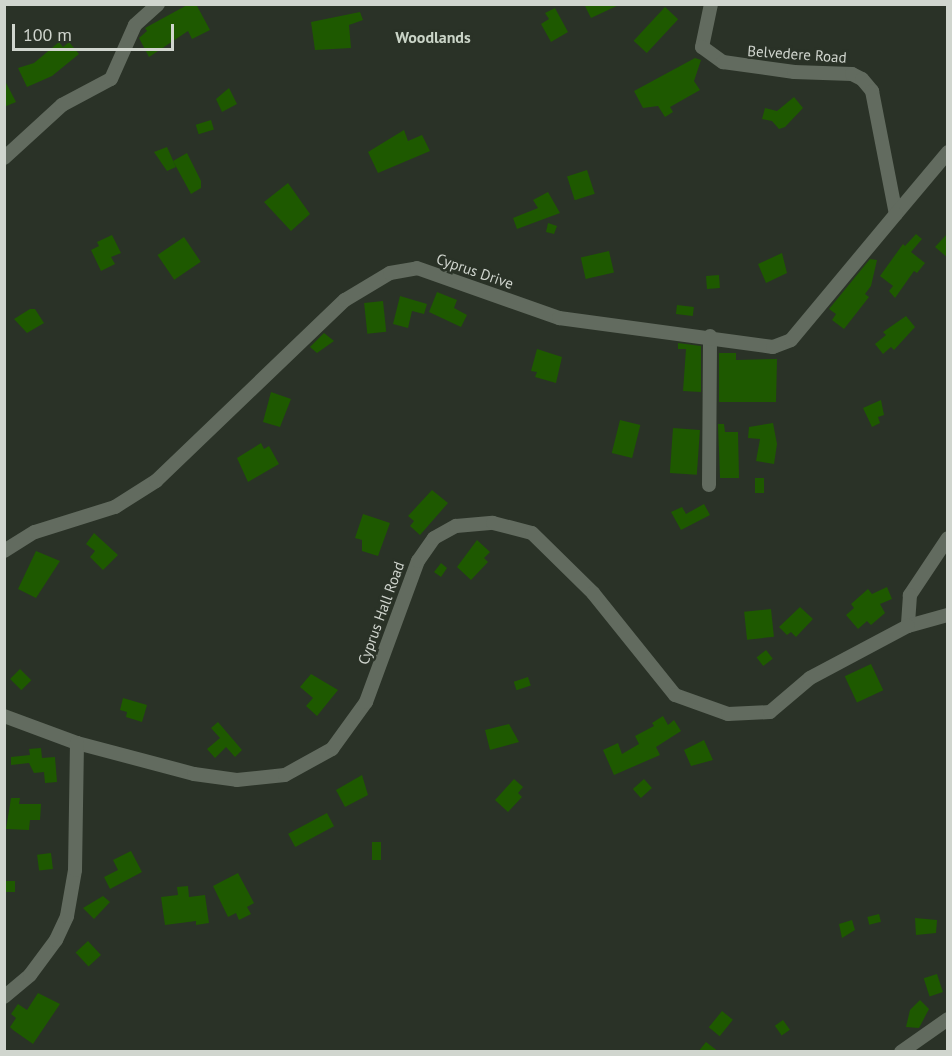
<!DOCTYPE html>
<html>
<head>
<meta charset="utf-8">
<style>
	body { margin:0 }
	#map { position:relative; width:952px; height:1056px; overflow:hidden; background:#2a3227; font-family:"PT Sans",sans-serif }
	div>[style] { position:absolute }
	.building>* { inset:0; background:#1e5900; transform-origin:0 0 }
	.minor>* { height:14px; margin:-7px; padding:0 7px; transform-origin:7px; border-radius:7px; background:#626b5f }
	span { translate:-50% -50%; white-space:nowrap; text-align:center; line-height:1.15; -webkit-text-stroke:5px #2a3227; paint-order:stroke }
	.street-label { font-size:15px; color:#d0d5ce }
	.neighbourhood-label { font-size:16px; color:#cad4c7; font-weight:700 }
	.frame { position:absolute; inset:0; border:6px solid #d0d5ce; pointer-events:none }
	.scale { position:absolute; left:12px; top:24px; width:162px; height:27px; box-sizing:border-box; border:3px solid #d0d5ce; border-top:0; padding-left:8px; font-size:18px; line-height:21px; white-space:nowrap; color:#d0d5ce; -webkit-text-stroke:4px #2a3227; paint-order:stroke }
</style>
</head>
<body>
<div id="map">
	<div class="building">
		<div style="clip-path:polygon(189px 4px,196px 4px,210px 30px,192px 39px,188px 31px,149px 57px,139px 38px,147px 31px,145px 28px)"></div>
		<div style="clip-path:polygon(584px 4px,621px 4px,591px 18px)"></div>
		<div style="left:665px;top:7px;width:18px;height:46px;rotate:43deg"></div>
		<div style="clip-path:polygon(555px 8px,568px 32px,551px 42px,541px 24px,549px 19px,545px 13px)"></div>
		<div style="clip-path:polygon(360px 12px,363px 20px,349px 25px,351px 48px,315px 50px,311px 22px)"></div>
		<div style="clip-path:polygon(59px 42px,63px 47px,69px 42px,79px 54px,52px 76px,27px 87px,18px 68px,34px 63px)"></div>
		<div style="clip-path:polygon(695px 58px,701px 60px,694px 81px,700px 90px,670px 107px,673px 112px,665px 117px,658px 106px,643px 108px,634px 91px)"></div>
		<div style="clip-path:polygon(4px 79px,16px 102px,4px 107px)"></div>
		<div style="clip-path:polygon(229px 88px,237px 104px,222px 112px,216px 99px)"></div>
		<div style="clip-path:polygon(794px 97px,803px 108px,785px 127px,779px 129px,772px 121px,762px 119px,765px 108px,777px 111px)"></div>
		<div style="left:211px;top:120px;width:10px;height:16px;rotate:73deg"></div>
		<div style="clip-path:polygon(404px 130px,408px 141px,422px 135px,430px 151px,378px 173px,368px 152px)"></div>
		<div style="clip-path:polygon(167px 147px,176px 167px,167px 171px,154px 152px)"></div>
		<div style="clip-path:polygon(187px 153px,201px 181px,201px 188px,191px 194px,173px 161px)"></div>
		<div style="left:587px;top:170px;width:25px;height:21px;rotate:72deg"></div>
		<div style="clip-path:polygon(288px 183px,310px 214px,291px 231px,264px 202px)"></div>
		<div style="clip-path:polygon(548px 192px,560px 213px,517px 229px,513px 218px,538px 208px,533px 200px)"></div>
		<div style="clip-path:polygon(548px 223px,557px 226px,554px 234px,546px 232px)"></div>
		<div style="clip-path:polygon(948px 233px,948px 258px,935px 247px)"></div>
		<div style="clip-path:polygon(916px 234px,922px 239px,911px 252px,925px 263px,917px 273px,914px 271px,895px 298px,889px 291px,893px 286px,880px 276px,903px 244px,905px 246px)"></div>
		<div style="clip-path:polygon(112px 235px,121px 253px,111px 257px,115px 264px,101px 271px,91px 250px,99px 246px,97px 242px)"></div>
		<div style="left:184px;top:237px;width:30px;height:32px;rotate:56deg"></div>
		<div style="left:609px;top:251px;width:22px;height:29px;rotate:77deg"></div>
		<div style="clip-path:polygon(782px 253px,787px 273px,766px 283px,758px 264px)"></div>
		<div style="clip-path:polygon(870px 259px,877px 260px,871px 286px,865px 294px,869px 297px,844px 329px,832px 320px,836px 314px,829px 309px)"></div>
		<div style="left:719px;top:275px;width:13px;height:13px;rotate:86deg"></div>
		<div style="clip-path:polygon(437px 292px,457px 300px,454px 308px,467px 315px,461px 327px,429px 312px)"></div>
		<div style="clip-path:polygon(400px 296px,427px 304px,424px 314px,412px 311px,408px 328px,393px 324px)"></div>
		<div style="left:383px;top:301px;width:31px;height:19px;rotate:84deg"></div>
		<div style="left:677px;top:305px;width:17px;height:9px;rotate:7deg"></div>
		<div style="clip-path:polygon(30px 309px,35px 309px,44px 323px,27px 333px,14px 319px)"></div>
		<div style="clip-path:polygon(906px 316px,915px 327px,894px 350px,891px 347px,883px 354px,875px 344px,886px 335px,883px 332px)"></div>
		<div style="clip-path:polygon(324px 333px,334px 341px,317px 353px,310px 347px)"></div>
		<div style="clip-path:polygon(678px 343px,701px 346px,701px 392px,683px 391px,686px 349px,678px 349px)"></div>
		<div style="clip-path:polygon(537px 349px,562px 357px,556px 383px,535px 377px,537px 372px,531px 371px)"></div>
		<div style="clip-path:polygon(719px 353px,736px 353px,736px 360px,777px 359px,776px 402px,719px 402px)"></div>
		<div style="clip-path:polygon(271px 392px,291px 399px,280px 427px,263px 422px)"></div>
		<div style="clip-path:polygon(881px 400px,884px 415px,878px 417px,880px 423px,872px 427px,863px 408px)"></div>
		<div style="left:620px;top:420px;width:21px;height:34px;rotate:14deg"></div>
		<div style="clip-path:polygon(773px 423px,777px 444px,774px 464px,756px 461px,760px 439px,748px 438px,749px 427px)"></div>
		<div style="clip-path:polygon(718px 424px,724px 424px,725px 432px,738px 432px,739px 478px,720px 478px)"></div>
		<div style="left:673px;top:428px;width:27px;height:45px;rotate:4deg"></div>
		<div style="clip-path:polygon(261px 443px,264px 449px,269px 446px,279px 464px,248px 482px,237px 458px)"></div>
		<div style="left:755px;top:478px;width:9px;height:15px"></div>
		<div style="clip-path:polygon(432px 490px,448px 503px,420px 535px,410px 526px,414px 521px,408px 516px)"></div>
		<div style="clip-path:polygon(704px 504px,710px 515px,681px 530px,671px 512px,682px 507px,686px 514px)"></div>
		<div style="clip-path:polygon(363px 514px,390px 523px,378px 556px,362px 551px,362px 540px,355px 538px)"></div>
		<div style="clip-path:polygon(94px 533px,118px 555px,103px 570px,90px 557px,95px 551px,86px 544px)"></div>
		<div style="clip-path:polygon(477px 540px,490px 552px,484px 558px,488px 562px,471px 580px,457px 567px)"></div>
		<div style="clip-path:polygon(36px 551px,60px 561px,36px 598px,18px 589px)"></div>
		<div style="clip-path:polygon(441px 563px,447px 568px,441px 577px,434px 572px)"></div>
		<div style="clip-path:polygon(887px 587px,892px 599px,880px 604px,885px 613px,871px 625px,867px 621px,858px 629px,846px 615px,854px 608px,851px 604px,868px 589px,872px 594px)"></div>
		<div style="clip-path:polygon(800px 607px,813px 619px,796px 637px,791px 632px,787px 635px,779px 627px)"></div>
		<div style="left:771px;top:609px;width:28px;height:27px;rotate:84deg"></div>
		<div style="left:766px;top:650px;width:11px;height:12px;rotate:52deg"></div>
		<div style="left:871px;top:664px;width:29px;height:29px;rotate:65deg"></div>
		<div style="left:20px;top:669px;width:16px;height:14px;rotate:45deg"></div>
		<div style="clip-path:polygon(311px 674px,338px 690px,317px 716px,306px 706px,313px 698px,300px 687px)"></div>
		<div style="left:528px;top:677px;width:9px;height:15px;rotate:72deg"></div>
		<div style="clip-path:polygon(123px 698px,147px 705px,142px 722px,126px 717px,127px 712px,120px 710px)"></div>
		<div style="clip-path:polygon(663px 716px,668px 725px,674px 720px,681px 731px,656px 747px,660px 755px,614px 775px,603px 750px,618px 743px,622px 754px,639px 744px,635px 736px,654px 726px,652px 723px)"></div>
		<div style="clip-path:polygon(218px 722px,242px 750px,235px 757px,226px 747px,215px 758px,207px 749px,220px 738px,211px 728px)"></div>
		<div style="clip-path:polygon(509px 724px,519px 742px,490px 750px,485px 730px)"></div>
		<div style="clip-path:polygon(704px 740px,713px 760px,691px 766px,684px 750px)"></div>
		<div style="clip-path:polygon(41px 748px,42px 758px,55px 757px,57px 782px,45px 783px,44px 772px,34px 773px,29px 763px,11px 765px,11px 757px,30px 755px,29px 749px)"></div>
		<div style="clip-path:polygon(362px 775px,368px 795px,345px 807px,336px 790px)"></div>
		<div style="clip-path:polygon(514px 779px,523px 787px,518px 793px,522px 797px,508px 812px,495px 800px)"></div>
		<div style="left:644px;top:779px;width:12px;height:15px;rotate:48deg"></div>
		<div style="clip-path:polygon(11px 798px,20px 798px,19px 804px,41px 804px,40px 820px,30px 820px,29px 830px,6px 829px)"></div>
		<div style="left:327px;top:813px;width:15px;height:44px;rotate:62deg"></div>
		<div style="left:372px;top:842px;width:9px;height:18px"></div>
		<div style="clip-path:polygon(131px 851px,142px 872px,110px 889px,104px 877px,118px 870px,113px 860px)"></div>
		<div style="left:51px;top:853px;width:16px;height:14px;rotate:83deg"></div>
		<div style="clip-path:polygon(238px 873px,254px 903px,247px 907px,251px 914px,239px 920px,236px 913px,228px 917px,213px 886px)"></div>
		<div style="left:4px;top:881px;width:11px;height:11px"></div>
		<div style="clip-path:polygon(188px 886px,189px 897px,205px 895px,209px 923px,196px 925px,196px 921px,165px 925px,161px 897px,178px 895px,177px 887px)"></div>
		<div style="clip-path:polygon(103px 896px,110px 902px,94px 919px,83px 908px)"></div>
		<div style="left:879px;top:914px;width:8px;height:12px;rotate:76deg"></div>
		<div style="clip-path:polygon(915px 918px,937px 920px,936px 933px,916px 935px)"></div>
		<div style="clip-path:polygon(852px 920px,855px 930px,842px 938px,839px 924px)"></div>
		<div style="left:88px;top:941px;width:19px;height:17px;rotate:47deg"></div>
		<div style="left:937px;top:974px;width:19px;height:14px;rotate:72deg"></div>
		<div style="clip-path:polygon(38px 993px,60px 1004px,33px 1044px,13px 1030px,10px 1027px,16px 1018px,11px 1014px,18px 1004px,27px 1010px)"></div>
		<div style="clip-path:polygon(920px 1000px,929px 1009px,919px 1028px,906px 1027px,910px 1010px)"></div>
		<div style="left:722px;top:1011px;width:14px;height:21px;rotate:39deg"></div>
		<div style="left:783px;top:1020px;width:12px;height:10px;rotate:55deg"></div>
		<div style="clip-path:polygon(706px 1042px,719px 1052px,698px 1052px)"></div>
	</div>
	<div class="minor">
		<div style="left:711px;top:4px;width:44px;rotate:101.8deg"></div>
		<div style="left:702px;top:47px;width:26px;rotate:36deg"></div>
		<div style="left:723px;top:62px;width:72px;rotate:8deg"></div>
		<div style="left:794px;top:72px;width:58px;rotate:2deg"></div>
		<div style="left:852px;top:74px;width:11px;rotate:27deg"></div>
		<div style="left:862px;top:79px;width:16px;rotate:50deg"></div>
		<div style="left:872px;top:91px;width:125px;rotate:79deg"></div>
		<div style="left:896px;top:214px;width:81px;rotate:-50deg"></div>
		<div style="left:4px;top:158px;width:79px;rotate:-42.4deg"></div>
		<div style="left:62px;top:105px;width:55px;rotate:-28deg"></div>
		<div style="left:111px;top:79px;width:59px;rotate:-66deg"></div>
		<div style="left:135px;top:25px;width:31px;rotate:-42deg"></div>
		<div style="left:709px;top:485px;width:149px;rotate:-89.6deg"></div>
		<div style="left:948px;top:538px;width:69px;rotate:123.7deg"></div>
		<div style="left:910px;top:595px;width:31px;rotate:94deg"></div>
		<div style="left:908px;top:626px;width:41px;rotate:-15.4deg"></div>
		<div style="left:4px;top:551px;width:36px;rotate:-32deg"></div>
		<div style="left:35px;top:532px;width:84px;rotate:-17.4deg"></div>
		<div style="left:115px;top:507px;width:49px;rotate:-32.4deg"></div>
		<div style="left:156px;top:481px;width:262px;rotate:-43.8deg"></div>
		<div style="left:345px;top:300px;width:52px;rotate:-31deg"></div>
		<div style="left:390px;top:273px;width:27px;rotate:-10deg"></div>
		<div style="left:417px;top:268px;width:151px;rotate:19.4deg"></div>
		<div style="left:559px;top:318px;width:216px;rotate:7.7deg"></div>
		<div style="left:773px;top:347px;width:19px;rotate:-21deg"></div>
		<div style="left:791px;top:340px;width:164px;rotate:-50.2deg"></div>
		<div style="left:4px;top:716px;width:78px;rotate:20.3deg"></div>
		<div style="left:77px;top:743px;width:121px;rotate:14.8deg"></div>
		<div style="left:194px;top:774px;width:43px;rotate:7.9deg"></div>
		<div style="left:237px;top:780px;width:48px;rotate:-5.9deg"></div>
		<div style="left:285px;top:775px;width:54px;rotate:-29deg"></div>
		<div style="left:332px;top:749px;width:58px;rotate:-54.1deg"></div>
		<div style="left:366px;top:702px;width:150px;rotate:-69.8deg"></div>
		<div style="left:418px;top:561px;width:28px;rotate:-55deg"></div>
		<div style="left:434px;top:538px;width:25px;rotate:-29deg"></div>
		<div style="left:456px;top:526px;width:37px;rotate:-5deg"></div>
		<div style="left:493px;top:523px;width:40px;rotate:14.4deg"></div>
		<div style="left:532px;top:533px;width:86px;rotate:44.5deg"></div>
		<div style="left:593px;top:593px;width:131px;rotate:51.2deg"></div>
		<div style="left:675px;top:695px;width:56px;rotate:19.7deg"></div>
		<div style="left:728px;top:714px;width:42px;rotate:-2.7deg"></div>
		<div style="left:770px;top:712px;width:52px;rotate:-40.4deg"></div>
		<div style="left:810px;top:678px;width:111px;rotate:-28deg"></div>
		<div style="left:4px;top:997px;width:34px;rotate:-40deg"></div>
		<div style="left:30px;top:975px;width:44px;rotate:-53.4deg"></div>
		<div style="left:56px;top:940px;width:26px;rotate:-65deg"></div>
		<div style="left:67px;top:916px;width:47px;rotate:-80.1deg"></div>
		<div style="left:75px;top:870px;width:127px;rotate:-89.1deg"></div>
		<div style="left:901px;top:1052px;width:57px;rotate:-35.1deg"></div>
	</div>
	<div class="street-label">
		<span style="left:797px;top:54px;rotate:4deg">Belvedere Road</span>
		<span style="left:475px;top:271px;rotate:19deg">Cyprus Drive</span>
		<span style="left:381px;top:613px;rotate:-70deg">Cyprus Hall Road</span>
	</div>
	<div class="neighbourhood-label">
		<span style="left:433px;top:37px">Woodlands</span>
	</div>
	<div class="frame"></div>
	<div class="scale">100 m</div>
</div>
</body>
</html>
